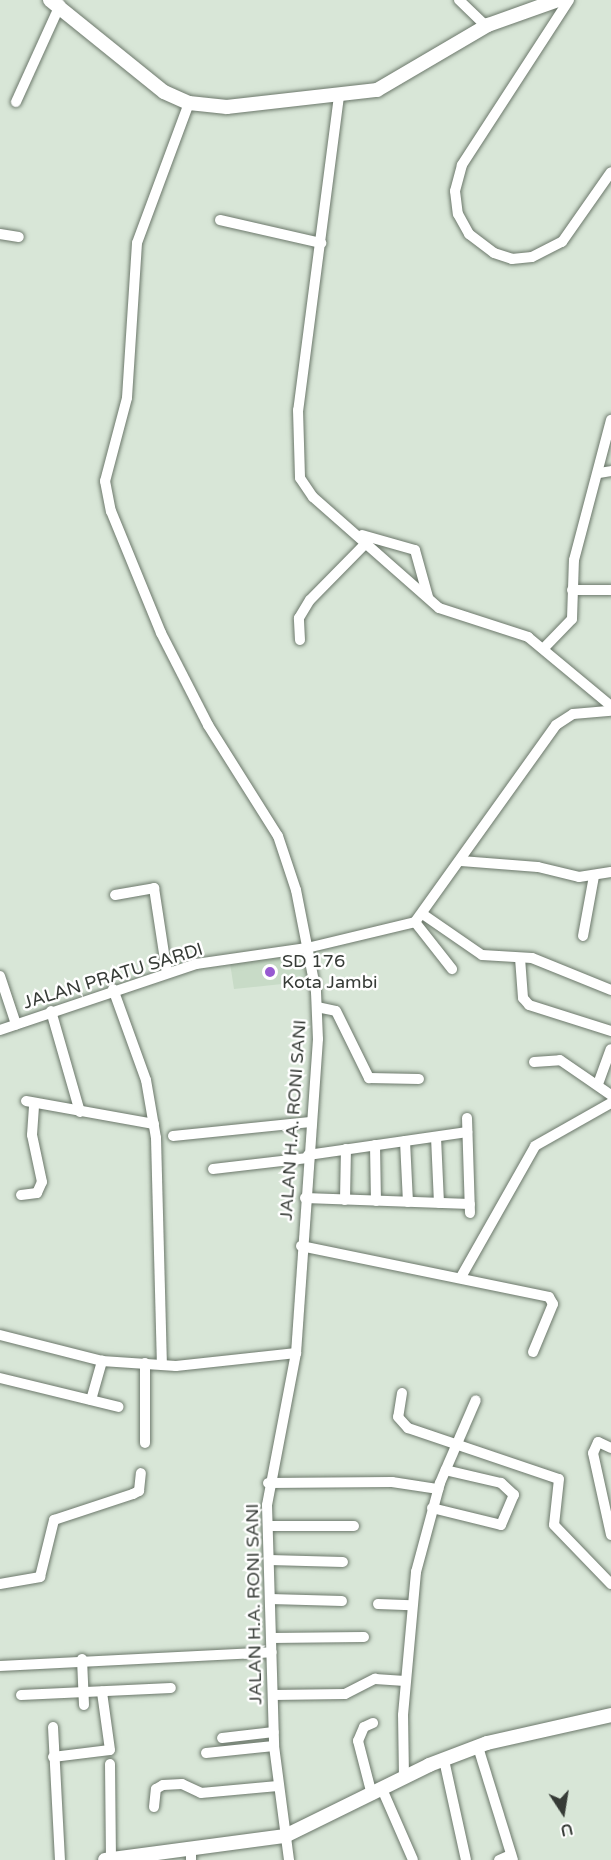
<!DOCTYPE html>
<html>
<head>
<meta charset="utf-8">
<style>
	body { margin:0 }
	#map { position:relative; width:611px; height:1860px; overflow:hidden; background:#d8e6d7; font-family:"Varela Round",sans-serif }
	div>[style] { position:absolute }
	.built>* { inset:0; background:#c8dbc7 }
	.roads { filter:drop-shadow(0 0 2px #6c786b) drop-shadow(0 0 2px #6c786b) }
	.minor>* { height:10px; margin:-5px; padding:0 5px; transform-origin:5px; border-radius:5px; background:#fff }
	.major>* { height:14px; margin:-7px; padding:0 7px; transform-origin:7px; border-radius:7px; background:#fff }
	.dots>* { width:16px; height:16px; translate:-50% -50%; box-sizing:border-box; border:3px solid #fff; border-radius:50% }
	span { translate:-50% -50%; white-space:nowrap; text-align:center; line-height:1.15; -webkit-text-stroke:5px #fff; paint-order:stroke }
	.poi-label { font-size:18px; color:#363b36 }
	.left { translate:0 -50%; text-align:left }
	.street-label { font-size:18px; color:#363b36 }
	.north { position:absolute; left:533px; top:1782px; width:60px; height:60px; -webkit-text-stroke:4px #fff; paint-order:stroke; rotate:168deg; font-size:16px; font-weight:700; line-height:24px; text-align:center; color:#363b36 }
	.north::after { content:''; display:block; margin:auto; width:21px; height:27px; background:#363b36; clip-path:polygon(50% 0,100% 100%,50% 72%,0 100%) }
</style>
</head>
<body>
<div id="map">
	<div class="built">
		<div style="clip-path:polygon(298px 950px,306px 955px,310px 981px,234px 989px,230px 963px)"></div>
	</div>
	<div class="roads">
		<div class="minor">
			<div style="left:459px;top:0;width:37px;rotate:44deg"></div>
			<div style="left:569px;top:0;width:197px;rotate:123deg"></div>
			<div style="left:462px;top:165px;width:27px;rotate:105deg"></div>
			<div style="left:455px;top:191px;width:23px;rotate:83deg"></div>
			<div style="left:458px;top:214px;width:23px;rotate:61deg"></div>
			<div style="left:469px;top:234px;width:31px;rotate:37deg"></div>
			<div style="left:494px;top:253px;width:19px;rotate:18deg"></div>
			<div style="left:512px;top:259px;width:20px;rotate:-6deg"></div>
			<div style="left:532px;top:257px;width:34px;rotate:-27deg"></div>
			<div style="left:562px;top:242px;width:85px;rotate:-55deg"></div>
			<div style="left:339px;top:96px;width:317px;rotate:97.4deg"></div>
			<div style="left:298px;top:410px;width:68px;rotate:88.3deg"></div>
			<div style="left:300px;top:478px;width:23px;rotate:56deg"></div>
			<div style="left:313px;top:497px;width:168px;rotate:41.4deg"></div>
			<div style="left:439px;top:608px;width:94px;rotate:18deg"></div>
			<div style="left:528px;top:637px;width:108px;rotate:39.7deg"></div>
			<div style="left:16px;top:102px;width:107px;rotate:-65.6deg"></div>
			<div style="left:189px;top:103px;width:149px;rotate:110.4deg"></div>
			<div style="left:137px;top:243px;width:155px;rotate:93.7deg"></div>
			<div style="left:127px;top:398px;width:86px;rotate:104.8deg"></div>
			<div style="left:105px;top:481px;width:31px;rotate:79deg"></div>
			<div style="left:111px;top:511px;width:132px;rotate:67.7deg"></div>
			<div style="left:161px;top:633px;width:103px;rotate:62.9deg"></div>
			<div style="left:208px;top:725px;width:131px;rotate:57.8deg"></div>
			<div style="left:278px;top:836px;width:57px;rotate:71.6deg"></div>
			<div style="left:296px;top:890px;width:104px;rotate:78.9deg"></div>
			<div style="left:316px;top:992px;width:47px;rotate:87.6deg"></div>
			<div style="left:318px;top:1039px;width:315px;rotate:94deg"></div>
			<div style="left:296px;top:1353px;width:155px;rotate:100.8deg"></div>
			<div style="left:267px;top:1505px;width:241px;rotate:88.3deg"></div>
			<div style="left:274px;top:1746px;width:115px;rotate:82.5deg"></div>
			<div style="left:220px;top:220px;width:104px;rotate:12.8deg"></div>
			<div style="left:0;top:234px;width:19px;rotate:9deg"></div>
			<div style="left:599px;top:473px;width:12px;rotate:-9deg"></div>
			<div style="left:362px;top:535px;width:55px;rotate:15.8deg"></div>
			<div style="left:415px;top:550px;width:49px;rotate:74.5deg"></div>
			<div style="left:572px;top:590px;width:39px"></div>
			<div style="left:300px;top:640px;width:22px;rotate:-93deg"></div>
			<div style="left:299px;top:618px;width:21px;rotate:-59deg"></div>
			<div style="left:310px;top:600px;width:81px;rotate:-45.5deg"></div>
			<div style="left:544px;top:648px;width:40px;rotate:-46deg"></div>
			<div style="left:572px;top:619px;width:59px;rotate:-88.1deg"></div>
			<div style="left:574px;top:560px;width:145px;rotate:-75.2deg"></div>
			<div style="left:461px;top:861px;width:77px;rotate:4.5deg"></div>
			<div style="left:538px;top:867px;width:42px;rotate:13.7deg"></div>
			<div style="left:579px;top:877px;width:32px;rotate:-9deg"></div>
			<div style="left:115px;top:895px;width:40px;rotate:-10deg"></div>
			<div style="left:154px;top:888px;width:86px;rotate:81.3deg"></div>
			<div style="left:424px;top:915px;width:70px;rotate:34.6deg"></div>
			<div style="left:482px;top:955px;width:50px;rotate:3.4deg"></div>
			<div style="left:532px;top:958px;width:85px;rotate:22.1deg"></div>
			<div style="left:415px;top:922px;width:60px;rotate:51.8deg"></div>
			<div style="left:583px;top:936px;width:61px;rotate:-79.6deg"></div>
			<div style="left:520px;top:958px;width:40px;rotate:85.7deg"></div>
			<div style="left:523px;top:998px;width:9px;rotate:49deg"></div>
			<div style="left:529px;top:1005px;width:86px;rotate:17.6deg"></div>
			<div style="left:0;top:976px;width:51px;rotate:71.6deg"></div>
			<div style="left:113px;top:989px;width:97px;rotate:70.1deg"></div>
			<div style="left:146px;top:1080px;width:59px;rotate:80.2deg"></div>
			<div style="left:156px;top:1138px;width:225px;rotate:88.5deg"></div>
			<div style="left:317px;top:1007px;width:19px;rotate:12deg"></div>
			<div style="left:336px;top:1011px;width:75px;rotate:63.8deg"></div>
			<div style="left:369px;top:1078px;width:50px;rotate:1.1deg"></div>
			<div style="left:51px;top:1011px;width:105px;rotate:74deg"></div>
			<div style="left:0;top:1030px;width:207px;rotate:-18.6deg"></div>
			<div style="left:196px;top:964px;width:112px;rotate:-8.2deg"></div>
			<div style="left:307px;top:948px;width:111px;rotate:-13.5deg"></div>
			<div style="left:415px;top:922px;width:242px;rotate:-54.4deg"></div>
			<div style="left:556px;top:725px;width:20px;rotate:-33deg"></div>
			<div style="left:573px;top:714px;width:38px;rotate:-5deg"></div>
			<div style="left:534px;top:1062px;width:26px;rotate:-4deg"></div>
			<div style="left:560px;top:1060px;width:62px;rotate:34.5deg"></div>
			<div style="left:598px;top:1084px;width:37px;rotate:-70deg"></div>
			<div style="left:26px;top:1101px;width:130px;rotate:10.2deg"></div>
			<div style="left:467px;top:1118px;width:95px;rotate:88.2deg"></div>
			<div style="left:173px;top:1136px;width:138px;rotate:-5.8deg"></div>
			<div style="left:436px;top:1137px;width:66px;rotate:87.4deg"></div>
			<div style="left:405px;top:1141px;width:61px;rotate:87.2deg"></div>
			<div style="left:375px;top:1145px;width:56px;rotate:89deg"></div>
			<div style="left:308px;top:1155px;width:161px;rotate:-8.2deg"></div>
			<div style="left:213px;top:1169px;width:95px;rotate:-6.7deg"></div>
			<div style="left:21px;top:1195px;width:16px;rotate:-7deg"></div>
			<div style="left:37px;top:1193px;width:12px;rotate:-66deg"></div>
			<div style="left:42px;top:1182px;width:48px;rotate:-102deg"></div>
			<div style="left:32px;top:1135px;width:31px;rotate:-86deg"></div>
			<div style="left:305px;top:1198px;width:165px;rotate:2.1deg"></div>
			<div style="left:345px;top:1200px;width:51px;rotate:-88.9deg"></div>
			<div style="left:301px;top:1246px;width:253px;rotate:11.6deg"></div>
			<div style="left:549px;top:1297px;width:8px;rotate:60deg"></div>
			<div style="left:553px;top:1304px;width:52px;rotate:112.6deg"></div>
			<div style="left:461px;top:1277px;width:150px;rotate:-60.5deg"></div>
			<div style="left:535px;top:1146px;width:87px;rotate:-29.5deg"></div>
			<div style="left:0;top:1335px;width:105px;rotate:14.3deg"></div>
			<div style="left:102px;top:1361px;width:74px;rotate:3.9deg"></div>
			<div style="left:176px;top:1366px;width:121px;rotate:-6.2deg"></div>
			<div style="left:145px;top:1363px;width:80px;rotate:90deg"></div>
			<div style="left:0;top:1378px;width:122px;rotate:13.7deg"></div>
			<div style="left:402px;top:1393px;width:24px;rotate:99deg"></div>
			<div style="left:398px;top:1417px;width:15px;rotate:48deg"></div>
			<div style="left:408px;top:1428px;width:159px;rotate:18.7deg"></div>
			<div style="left:559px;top:1479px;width:46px;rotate:96.2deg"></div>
			<div style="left:554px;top:1525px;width:82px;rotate:46deg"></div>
			<div style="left:91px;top:1400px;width:41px;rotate:-74.2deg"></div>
			<div style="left:611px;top:1448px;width:14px;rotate:-155deg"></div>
			<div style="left:598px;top:1442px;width:12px;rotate:114deg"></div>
			<div style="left:593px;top:1453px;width:84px;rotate:77.6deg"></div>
			<div style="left:268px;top:1483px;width:124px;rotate:-0.5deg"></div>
			<div style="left:392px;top:1482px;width:47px;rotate:8.7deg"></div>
			<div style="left:432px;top:1508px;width:71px;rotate:13.8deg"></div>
			<div style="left:501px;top:1525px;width:33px;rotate:-67deg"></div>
			<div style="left:514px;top:1495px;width:18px;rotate:-137deg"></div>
			<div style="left:501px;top:1483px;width:57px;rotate:-166.9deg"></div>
			<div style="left:268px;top:1526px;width:86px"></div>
			<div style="left:269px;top:1560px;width:74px;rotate:1.5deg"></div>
			<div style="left:0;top:1584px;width:41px;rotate:-9.9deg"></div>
			<div style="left:40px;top:1577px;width:59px;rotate:-76.2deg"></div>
			<div style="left:54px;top:1520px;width:83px;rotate:-18.2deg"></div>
			<div style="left:133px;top:1494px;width:7px;rotate:-27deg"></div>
			<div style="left:139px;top:1491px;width:18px;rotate:-84deg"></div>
			<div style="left:270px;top:1599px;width:72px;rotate:1.6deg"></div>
			<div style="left:378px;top:1604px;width:33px;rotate:2deg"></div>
			<div style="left:271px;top:1638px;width:93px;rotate:-0.6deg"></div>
			<div style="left:82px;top:1659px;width:46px;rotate:87.5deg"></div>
			<div style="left:0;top:1666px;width:272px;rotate:-2.9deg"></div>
			<div style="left:21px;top:1695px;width:150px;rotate:-2.7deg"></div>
			<div style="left:273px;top:1695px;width:72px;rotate:-0.8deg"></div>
			<div style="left:345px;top:1694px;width:34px;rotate:-27deg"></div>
			<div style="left:375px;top:1679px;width:30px;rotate:4deg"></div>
			<div style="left:53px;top:1727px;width:133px;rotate:87deg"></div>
			<div style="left:222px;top:1738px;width:52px;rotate:-6.6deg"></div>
			<div style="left:478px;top:1747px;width:118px;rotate:72.8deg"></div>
			<div style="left:206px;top:1753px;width:68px;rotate:-5.9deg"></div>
			<div style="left:53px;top:1757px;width:57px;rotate:-7deg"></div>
			<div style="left:110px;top:1750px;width:59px;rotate:-97.9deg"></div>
			<div style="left:444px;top:1760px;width:102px;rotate:77.6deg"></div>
			<div style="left:110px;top:1764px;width:95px;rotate:89.4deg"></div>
			<div style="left:404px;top:1777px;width:62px;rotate:-90.9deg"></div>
			<div style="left:403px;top:1715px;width:144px;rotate:-84.8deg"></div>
			<div style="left:416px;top:1572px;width:92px;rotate:-74.9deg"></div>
			<div style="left:440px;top:1483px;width:90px;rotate:-66.6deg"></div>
			<div style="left:382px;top:1789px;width:77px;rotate:66.4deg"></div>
			<div style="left:372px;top:1795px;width:56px;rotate:-104.5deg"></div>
			<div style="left:358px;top:1741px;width:15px;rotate:-67deg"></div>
			<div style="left:364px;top:1727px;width:10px;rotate:-24deg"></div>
			<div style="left:154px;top:1807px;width:18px;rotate:-84deg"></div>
			<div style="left:156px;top:1789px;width:8px;rotate:-30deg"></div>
			<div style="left:163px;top:1785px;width:19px;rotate:-3deg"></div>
			<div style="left:182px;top:1784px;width:21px;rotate:25deg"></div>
			<div style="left:201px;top:1793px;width:77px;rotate:-5.2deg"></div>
			<div style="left:191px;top:1847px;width:13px;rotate:90deg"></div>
			<div style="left:499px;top:1860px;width:13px;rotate:-23deg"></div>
		</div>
		<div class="major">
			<div style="left:50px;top:0;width:146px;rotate:38.9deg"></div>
			<div style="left:164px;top:92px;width:27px;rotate:24deg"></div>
			<div style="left:189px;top:103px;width:38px;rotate:6deg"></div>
			<div style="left:227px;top:107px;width:151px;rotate:-6.5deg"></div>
			<div style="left:377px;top:90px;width:129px;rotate:-30.4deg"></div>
			<div style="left:488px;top:25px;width:74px;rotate:-19.7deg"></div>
			<div style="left:105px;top:1860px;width:182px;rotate:-7.6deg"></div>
			<div style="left:285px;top:1836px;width:161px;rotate:-26.2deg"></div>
			<div style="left:429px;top:1765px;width:62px;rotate:-20.8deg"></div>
			<div style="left:487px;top:1743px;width:127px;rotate:-12.7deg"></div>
		</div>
	</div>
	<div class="dots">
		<div style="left:270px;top:972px;background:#975ad1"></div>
	</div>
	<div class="poi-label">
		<span class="left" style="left:282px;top:972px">SD 176<br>Kota Jambi</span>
	</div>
	<div class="street-label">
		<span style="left:113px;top:976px;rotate:-17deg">JALAN PRATU SARDI</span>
		<span style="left:293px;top:1120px;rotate:-86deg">JALAN H.A. RONI SANI</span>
		<span style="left:254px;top:1604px;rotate:-91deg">JALAN H.A. RONI SANI</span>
	</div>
	<div class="north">U</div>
</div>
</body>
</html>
